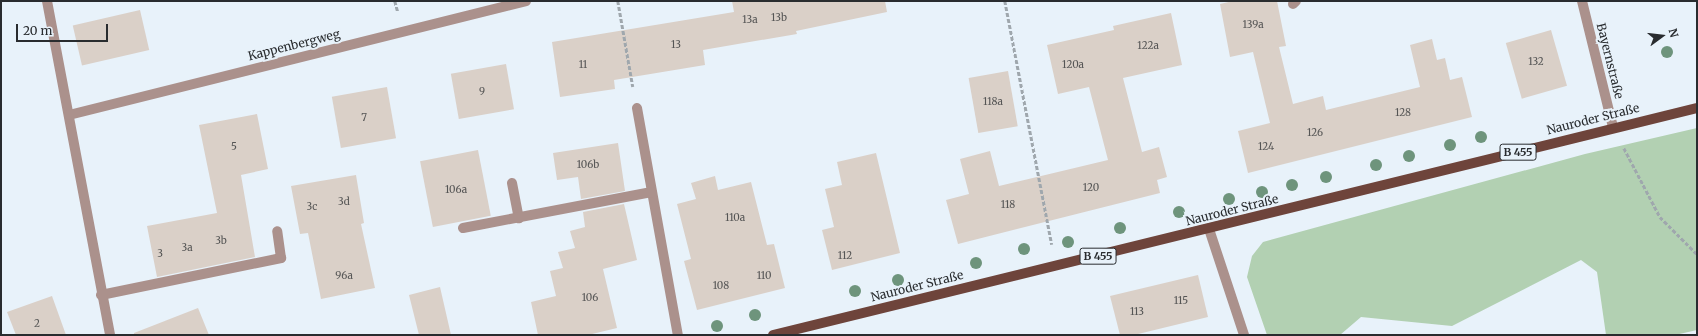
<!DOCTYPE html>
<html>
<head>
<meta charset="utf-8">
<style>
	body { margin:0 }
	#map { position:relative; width:1698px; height:336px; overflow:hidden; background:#e8f2fa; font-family:Merriweather,serif }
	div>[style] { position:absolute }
	.green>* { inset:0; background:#b2d0b2 }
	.building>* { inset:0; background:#dad0c8; transform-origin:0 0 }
	.path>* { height:2.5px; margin-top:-1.25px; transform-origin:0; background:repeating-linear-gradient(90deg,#9fa7ad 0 4px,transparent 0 6px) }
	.minor>* { height:10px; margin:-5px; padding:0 5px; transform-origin:5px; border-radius:5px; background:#ab918c }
	.major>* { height:10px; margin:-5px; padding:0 5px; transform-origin:5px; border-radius:5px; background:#6e443b }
	.trees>* { width:12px; height:12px; margin:-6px; border-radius:50%; background:#6e947c }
	span { translate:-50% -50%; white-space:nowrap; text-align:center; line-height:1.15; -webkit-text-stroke:4px #e8f2fa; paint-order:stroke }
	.number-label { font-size:10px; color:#555 }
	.number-label span { -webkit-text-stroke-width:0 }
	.shield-label span { padding:1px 3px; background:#e8f2fa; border:1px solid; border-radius:3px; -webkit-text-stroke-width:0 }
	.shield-label { font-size:11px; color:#292c2f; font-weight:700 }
	.street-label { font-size:12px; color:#292c2f }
	.frame { position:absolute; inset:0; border:2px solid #292c2f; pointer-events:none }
	.north { position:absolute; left:1642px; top:16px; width:40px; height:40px; -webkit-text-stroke:3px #e8f2fa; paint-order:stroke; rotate:75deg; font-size:11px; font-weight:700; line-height:16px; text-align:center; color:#292c2f }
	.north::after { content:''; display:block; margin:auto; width:14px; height:18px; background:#292c2f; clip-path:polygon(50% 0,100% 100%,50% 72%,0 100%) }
	.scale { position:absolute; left:16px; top:24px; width:92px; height:18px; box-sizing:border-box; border:2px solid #292c2f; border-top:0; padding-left:5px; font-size:12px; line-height:14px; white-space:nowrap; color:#292c2f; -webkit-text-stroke:3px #e8f2fa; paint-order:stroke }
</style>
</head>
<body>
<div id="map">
	<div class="green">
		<div style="clip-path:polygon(1697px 128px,1697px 330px,1675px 335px,1606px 335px,1597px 272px,1581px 260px,1452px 326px,1361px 317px,1340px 335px,1267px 335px,1247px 277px,1252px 256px,1263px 242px,1585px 154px)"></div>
	</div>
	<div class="building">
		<div style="clip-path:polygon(732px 1px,885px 1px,887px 12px,796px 31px,797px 34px,703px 50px,705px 65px,614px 80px,615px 89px,560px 97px,552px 42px,734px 12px)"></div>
		<div style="clip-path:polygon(1233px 1px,1277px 1px,1286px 46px,1279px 47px,1293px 104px,1323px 96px,1326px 110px,1420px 87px,1410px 45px,1432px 39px,1437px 60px,1445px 58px,1450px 80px,1462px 77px,1472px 117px,1248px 173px,1238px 131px,1270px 123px,1253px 52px,1230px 57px,1220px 4px)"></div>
		<div style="left:140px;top:10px;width:41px;height:69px;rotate:77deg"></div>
		<div style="clip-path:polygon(1171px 13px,1182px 65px,1123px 78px,1142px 152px,1159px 147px,1167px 177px,1157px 180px,1160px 193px,958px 244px,946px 200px,969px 194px,960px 159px,990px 151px,999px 186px,1108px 160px,1089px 87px,1058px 94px,1047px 45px,1114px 30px,1113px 26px)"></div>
		<div style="left:1551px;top:30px;width:58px;height:47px;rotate:74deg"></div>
		<div style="left:506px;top:64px;width:46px;height:56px;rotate:80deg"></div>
		<div style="left:1008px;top:71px;width:56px;height:40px;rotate:80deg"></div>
		<div style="left:387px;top:87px;width:52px;height:56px;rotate:80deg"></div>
		<div style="clip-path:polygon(257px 114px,268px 169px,241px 175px,255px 257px,157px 277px,147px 226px,217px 213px,199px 125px)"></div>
		<div style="clip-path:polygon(618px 143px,625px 191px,581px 199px,578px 177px,557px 180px,553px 153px)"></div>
		<div style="left:478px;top:150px;width:67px;height:59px;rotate:79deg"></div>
		<div style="clip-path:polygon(876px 153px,900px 253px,832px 270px,822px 230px,834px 227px,825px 189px,842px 185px,837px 162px)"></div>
		<div style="clip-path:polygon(356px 175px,364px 223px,361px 224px,375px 288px,321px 299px,308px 233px,300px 234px,291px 186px)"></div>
		<div style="clip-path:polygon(715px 176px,718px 190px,751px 182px,767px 245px,774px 244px,785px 288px,697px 310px,684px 261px,691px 259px,677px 204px,696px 199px,691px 183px)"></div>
		<div style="clip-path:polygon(624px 204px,637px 260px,603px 269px,617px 328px,588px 335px,538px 335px,531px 302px,556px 296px,550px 271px,563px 268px,558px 252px,575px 248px,570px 231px,585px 227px,583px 212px)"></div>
		<div style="clip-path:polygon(1198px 275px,1208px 317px,1134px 335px,1120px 335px,1110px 296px)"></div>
		<div style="clip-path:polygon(440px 287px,451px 335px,419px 335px,409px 295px)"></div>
		<div style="clip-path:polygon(52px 296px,66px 335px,16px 335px,7px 312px)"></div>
		<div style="clip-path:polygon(198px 308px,209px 335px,134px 335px,134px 333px)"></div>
	</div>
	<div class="path">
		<div style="left:395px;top:1px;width:11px;rotate:75deg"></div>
		<div style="left:618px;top:1px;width:87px;rotate:80.1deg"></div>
		<div style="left:1005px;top:1px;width:248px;rotate:79.1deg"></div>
		<div style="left:1624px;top:148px;width:78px;rotate:62.4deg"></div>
		<div style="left:1660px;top:217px;width:52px;rotate:45deg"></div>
	</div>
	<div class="minor">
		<div style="left:47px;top:1px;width:340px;rotate:79.3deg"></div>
		<div style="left:1582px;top:1px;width:130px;rotate:76.2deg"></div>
		<div style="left:1293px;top:4px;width:4px;rotate:-45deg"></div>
		<div style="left:637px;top:108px;width:231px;rotate:79.8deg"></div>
		<div style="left:69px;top:115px;width:471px;rotate:-14deg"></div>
		<div style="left:512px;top:183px;width:36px;rotate:79deg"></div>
		<div style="left:463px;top:228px;width:192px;rotate:-10.8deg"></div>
		<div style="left:1209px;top:229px;width:112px;rotate:71.7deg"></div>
		<div style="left:101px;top:295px;width:184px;rotate:-11.6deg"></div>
		<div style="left:281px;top:258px;width:27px;rotate:-98deg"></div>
	</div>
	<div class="major">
		<div style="left:773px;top:335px;width:951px;rotate:-13.8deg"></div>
	</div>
	<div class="trees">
		<div style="left:1667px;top:52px"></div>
		<div style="left:1481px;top:137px"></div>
		<div style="left:1450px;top:145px"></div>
		<div style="left:1409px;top:156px"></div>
		<div style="left:1376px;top:165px"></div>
		<div style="left:1326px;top:177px"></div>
		<div style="left:1292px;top:185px"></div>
		<div style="left:1262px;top:192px"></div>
		<div style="left:1229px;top:199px"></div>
		<div style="left:1179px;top:212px"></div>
		<div style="left:1120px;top:228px"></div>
		<div style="left:1068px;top:242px"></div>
		<div style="left:1024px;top:249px"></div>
		<div style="left:976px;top:263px"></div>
		<div style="left:898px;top:280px"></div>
		<div style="left:855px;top:291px"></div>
		<div style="left:755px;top:315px"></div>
		<div style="left:717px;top:326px"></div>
	</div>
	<div class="number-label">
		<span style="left:779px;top:18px">13b</span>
		<span style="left:750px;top:20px">13a</span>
		<span style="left:1253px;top:25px">139a</span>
		<span style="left:676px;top:45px">13</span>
		<span style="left:1148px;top:46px">122a</span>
		<span style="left:1536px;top:62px">132</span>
		<span style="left:583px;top:65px">11</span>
		<span style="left:1073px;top:65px">120a</span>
		<span style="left:482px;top:92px">9</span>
		<span style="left:993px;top:102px">118a</span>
		<span style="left:1403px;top:113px">128</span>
		<span style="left:364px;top:118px">7</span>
		<span style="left:1315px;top:133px">126</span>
		<span style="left:234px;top:147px">5</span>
		<span style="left:1266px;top:147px">124</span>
		<span style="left:588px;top:165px">106b</span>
		<span style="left:1091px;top:188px">120</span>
		<span style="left:456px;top:190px">106a</span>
		<span style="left:344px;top:202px">3d</span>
		<span style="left:1008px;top:205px">118</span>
		<span style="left:312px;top:207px">3c</span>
		<span style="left:735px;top:218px">110a</span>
		<span style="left:221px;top:241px">3b</span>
		<span style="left:187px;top:248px">3a</span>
		<span style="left:160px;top:254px">3</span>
		<span style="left:845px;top:256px">112</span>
		<span style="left:344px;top:276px">96a</span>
		<span style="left:764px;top:276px">110</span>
		<span style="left:721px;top:286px">108</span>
		<span style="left:590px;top:298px">106</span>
		<span style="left:1181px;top:301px">115</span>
		<span style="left:1137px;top:312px">113</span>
		<span style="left:37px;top:324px">2</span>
	</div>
	<div class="shield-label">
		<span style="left:1518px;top:152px">B 455</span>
		<span style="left:1098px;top:256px">B 455</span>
	</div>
	<div class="street-label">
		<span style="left:294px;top:45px;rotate:-14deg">Kappenbergweg</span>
		<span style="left:1610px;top:61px;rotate:76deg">Bayernstraße</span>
		<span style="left:1593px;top:119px;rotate:-14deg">Nauroder Straße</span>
		<span style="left:1232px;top:210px;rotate:-14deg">Nauroder Straße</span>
		<span style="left:917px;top:286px;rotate:-14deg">Nauroder Straße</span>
	</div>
	<div class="frame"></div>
	<div class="north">N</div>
	<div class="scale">20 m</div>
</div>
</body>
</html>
